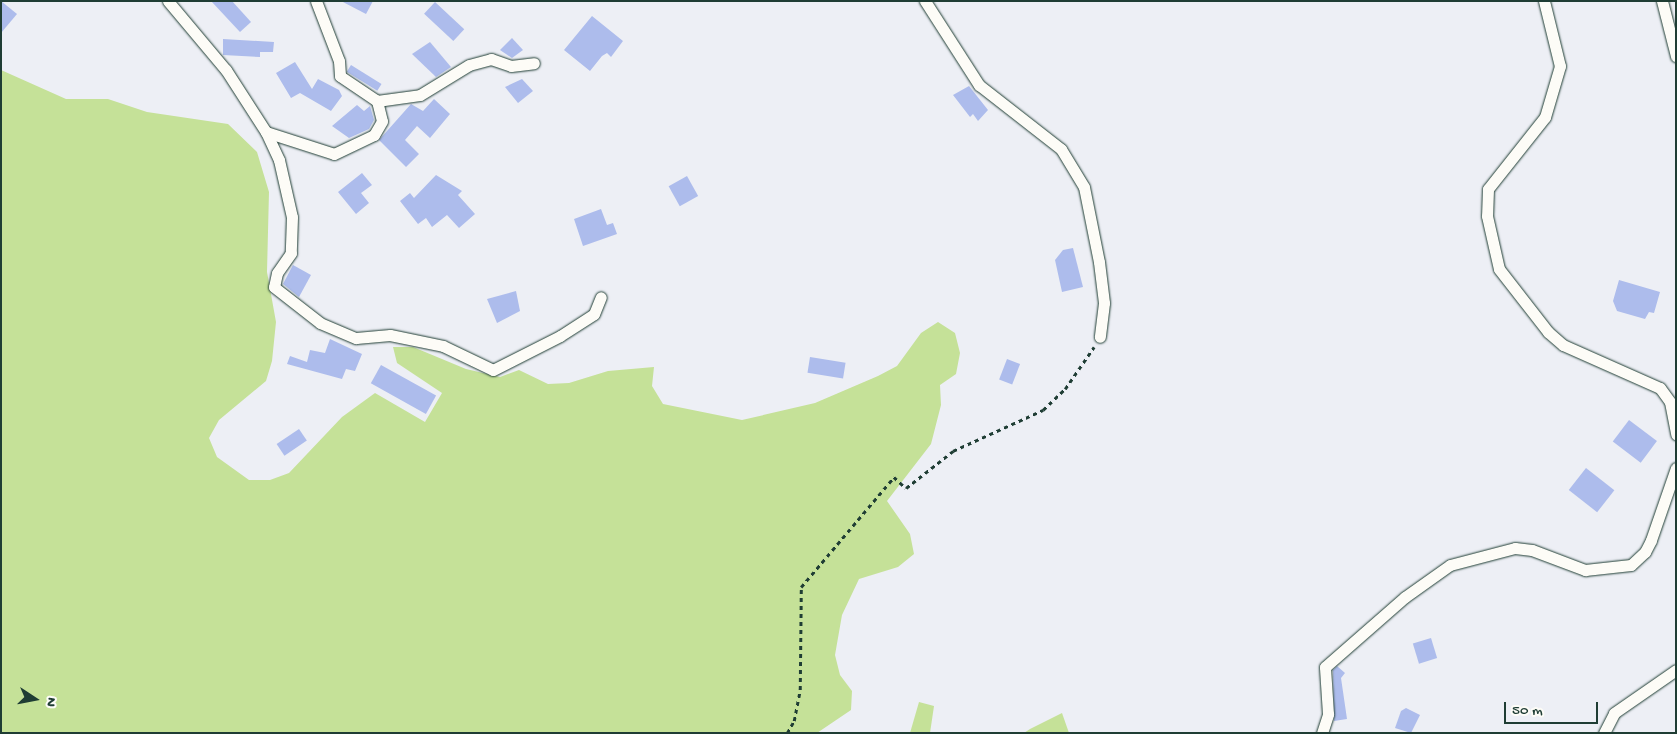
<!DOCTYPE html>
<html>
<head>
<meta charset="utf-8">
<style>
	body { margin:0 }
	#map { position:relative; width:1677px; height:734px; overflow:hidden; background:#edeff5; font-family:"Gochi Hand",sans-serif }
	div>[style] { position:absolute }
	.green>* { inset:0; background:#c5e198 }
	.building>* { inset:0; background:#adbcec; transform-origin:0 0 }
	.path>* { height:2.5px; margin-top:-1.25px; transform-origin:0; background:repeating-linear-gradient(90deg,#1f3d34 0 4px,transparent 0 8px) }
	.roads { filter:drop-shadow(0 0 1px #1f3d34) drop-shadow(0 0 1px #1f3d34) }
	.minor>* { height:11px; margin:-5.5px; padding:0 5.5px; transform-origin:5.5px; border-radius:5.5px; background:#fdfcf7 }
	span { translate:-50% -50%; white-space:nowrap; text-align:center; line-height:1.15; -webkit-text-stroke:4.5px #fdfcf7; paint-order:stroke }
	.frame { position:absolute; inset:0; border:2px solid #1f3d34; pointer-events:none }
	.north { position:absolute; left:10px; top:674px; width:50px; height:50px; -webkit-text-stroke:4px #fdfcf7; paint-order:stroke; rotate:101deg; font-size:14px; font-weight:700; line-height:20px; text-align:center; color:#1f3d34 }
	.north::after { content:''; display:block; margin:auto; width:18px; height:22px; background:#1f3d34; clip-path:polygon(50% 0,100% 100%,50% 72%,0 100%) }
	.scale { position:absolute; left:1504px; top:702px; width:94px; height:22px; box-sizing:border-box; border:2px solid #1f3d34; border-top:0; padding-left:6px; font-size:15px; line-height:18px; white-space:nowrap; color:#1f3d34; -webkit-text-stroke:4px #fdfcf7; paint-order:stroke }
</style>
</head>
<body>
<div id="map">
	<div class="green">
		<div style="clip-path:polygon(1px 70px,66px 99px,108px 99px,147px 112px,228px 124px,257px 152px,269px 192px,267px 272px,276px 322px,272px 361px,266px 381px,219px 420px,209px 438px,217px 457px,249px 480px,270px 480px,289px 473px,342px 417px,375px 393px,425px 422px,442px 393px,397px 363px,393px 347px,413px 347px,466px 369px,500px 377px,519px 370px,548px 384px,569px 383px,608px 371px,654px 367px,652px 386px,663px 404px,742px 420px,815px 403px,878px 376px,897px 366px,921px 333px,938px 322px,955px 333px,960px 353px,956px 374px,940px 385px,941px 405px,931px 444px,887px 501px,910px 534px,914px 554px,898px 567px,859px 579px,842px 615px,835px 655px,840px 675px,852px 691px,851px 710px,817px 733px,1px 733px)"></div>
		<div style="clip-path:polygon(919px 702px,934px 706px,930px 733px,910px 733px)"></div>
		<div style="clip-path:polygon(1062px 713px,1069px 733px,1024px 733px,1030px 729px)"></div>
	</div>
	<div class="building">
		<div style="clip-path:polygon(1px 1px,17px 14px,1px 33px)"></div>
		<div style="clip-path:polygon(211px 1px,232px 1px,251px 22px,240px 32px)"></div>
		<div style="clip-path:polygon(341px 1px,373px 1px,366px 14px)"></div>
		<div style="left:435px;top:2px;width:40px;height:16px;rotate:43deg"></div>
		<div style="clip-path:polygon(592px 16px,623px 41px,611px 57px,607px 53px,602px 56px,590px 71px,564px 50px)"></div>
		<div style="clip-path:polygon(512px 38px,523px 50px,512px 58px,500px 50px)"></div>
		<div style="clip-path:polygon(223px 39px,274px 42px,273px 52px,260px 52px,260px 57px,223px 55px)"></div>
		<div style="clip-path:polygon(430px 42px,451px 67px,436px 77px,412px 54px)"></div>
		<div style="clip-path:polygon(295px 62px,312px 89px,318px 79px,339px 90px,342px 96px,331px 111px,300px 93px,291px 98px,276px 73px)"></div>
		<div style="left:351px;top:65px;width:36px;height:8px;rotate:32deg"></div>
		<div style="clip-path:polygon(522px 79px,533px 91px,518px 103px,505px 87px)"></div>
		<div style="clip-path:polygon(969px 86px,988px 110px,978px 121px,973px 114px,970px 117px,953px 95px)"></div>
		<div style="clip-path:polygon(434px 99px,450px 114px,430px 138px,417px 126px,405px 140px,419px 154px,406px 167px,379px 140px,411px 104px,423px 111px)"></div>
		<div style="clip-path:polygon(357px 105px,364px 111px,370px 106px,374px 120px,369px 129px,349px 138px,332px 126px)"></div>
		<div style="clip-path:polygon(362px 173px,372px 185px,361px 193px,369px 203px,356px 214px,338px 192px)"></div>
		<div style="clip-path:polygon(436px 175px,462px 191px,458px 195px,475px 214px,459px 228px,447px 215px,432px 227px,426px 218px,418px 224px,400px 201px,410px 193px,414px 198px)"></div>
		<div style="left:687px;top:176px;width:23px;height:21px;rotate:61deg"></div>
		<div style="clip-path:polygon(601px 209px,607px 225px,613px 223px,617px 234px,583px 246px,574px 219px)"></div>
		<div style="clip-path:polygon(1073px 248px,1083px 287px,1062px 292px,1055px 260px,1063px 250px)"></div>
		<div style="clip-path:polygon(293px 265px,311px 275px,299px 297px,283px 284px)"></div>
		<div style="clip-path:polygon(1619px 280px,1660px 292px,1654px 313px,1649px 312px,1645px 319px,1617px 311px,1613px 301px)"></div>
		<div style="clip-path:polygon(516px 291px,520px 311px,497px 323px,487px 299px)"></div>
		<div style="clip-path:polygon(330px 339px,362px 354px,355px 371px,346px 369px,342px 379px,287px 364px,290px 356px,307px 362px,310px 350px,325px 353px)"></div>
		<div style="left:810px;top:357px;width:36px;height:16px;rotate:9deg"></div>
		<div style="left:1007px;top:359px;width:14px;height:22px;rotate:21deg"></div>
		<div style="left:381px;top:365px;width:63px;height:21px;rotate:29deg"></div>
		<div style="left:1629px;top:420px;width:35px;height:27px;rotate:37deg"></div>
		<div style="left:299px;top:429px;width:14px;height:27px;rotate:56deg"></div>
		<div style="left:1586px;top:468px;width:36px;height:28px;rotate:38deg"></div>
		<div style="left:1431px;top:638px;width:21px;height:19px;rotate:73deg"></div>
		<div style="clip-path:polygon(1337px 666px,1345px 673px,1341px 678px,1347px 719px,1334px 721px,1333px 670px)"></div>
		<div style="clip-path:polygon(1406px 708px,1420px 715px,1411px 733px,1395px 728px,1401px 711px)"></div>
	</div>
	<div class="path">
		<div style="left:787px;top:733px;width:14px;rotate:-60deg"></div>
		<div style="left:794px;top:721px;width:32px;rotate:-79deg"></div>
		<div style="left:800px;top:690px;width:103px;rotate:-89.4deg"></div>
		<div style="left:801px;top:587px;width:144px;rotate:-49.8deg"></div>
		<div style="left:894px;top:477px;width:16px;rotate:43deg"></div>
		<div style="left:906px;top:488px;width:60px;rotate:-38.2deg"></div>
		<div style="left:953px;top:451px;width:99px;rotate:-24.5deg"></div>
		<div style="left:1043px;top:410px;width:30px;rotate:-44deg"></div>
		<div style="left:1065px;top:389px;width:51px;rotate:-55.4deg"></div>
	</div>
	<div class="roads">
		<div class="minor">
			<div style="left:168px;top:1px;width:90px;rotate:50deg"></div>
			<div style="left:226px;top:70px;width:74px;rotate:57.2deg"></div>
			<div style="left:266px;top:132px;width:31px;rotate:65deg"></div>
			<div style="left:279px;top:160px;width:58px;rotate:77.2deg"></div>
			<div style="left:292px;top:217px;width:36px;rotate:92deg"></div>
			<div style="left:291px;top:253px;width:24px;rotate:125deg"></div>
			<div style="left:277px;top:273px;width:14px;rotate:102deg"></div>
			<div style="left:274px;top:287px;width:58px;rotate:38deg"></div>
			<div style="left:320px;top:323px;width:39px;rotate:23deg"></div>
			<div style="left:356px;top:338px;width:34px;rotate:-5deg"></div>
			<div style="left:390px;top:335px;width:54px;rotate:11.7deg"></div>
			<div style="left:443px;top:346px;width:55px;rotate:25.6deg"></div>
			<div style="left:493px;top:370px;width:75px;rotate:-26.9deg"></div>
			<div style="left:560px;top:336px;width:40px;rotate:-32.9deg"></div>
			<div style="left:594px;top:314px;width:18px;rotate:-68deg"></div>
			<div style="left:316px;top:1px;width:64px;rotate:69deg"></div>
			<div style="left:339px;top:61px;width:15px;rotate:86deg"></div>
			<div style="left:340px;top:76px;width:45px;rotate:34deg"></div>
			<div style="left:377px;top:101px;width:43px;rotate:-7.9deg"></div>
			<div style="left:420px;top:95px;width:57px;rotate:-31.5deg"></div>
			<div style="left:469px;top:65px;width:23px;rotate:-15deg"></div>
			<div style="left:491px;top:59px;width:21px;rotate:19deg"></div>
			<div style="left:511px;top:66px;width:23px;rotate:-7deg"></div>
			<div style="left:925px;top:1px;width:100px;rotate:57.3deg"></div>
			<div style="left:979px;top:85px;width:104px;rotate:38deg"></div>
			<div style="left:1061px;top:149px;width:44px;rotate:58.8deg"></div>
			<div style="left:1084px;top:187px;width:76px;rotate:78.7deg"></div>
			<div style="left:1099px;top:262px;width:41px;rotate:83deg"></div>
			<div style="left:1104px;top:303px;width:34px;rotate:97deg"></div>
			<div style="left:1544px;top:1px;width:67px;rotate:76.2deg"></div>
			<div style="left:1560px;top:66px;width:53px;rotate:106.4deg"></div>
			<div style="left:1545px;top:117px;width:92px;rotate:128.4deg"></div>
			<div style="left:1488px;top:189px;width:27px;rotate:92deg"></div>
			<div style="left:1487px;top:216px;width:54px;rotate:77.2deg"></div>
			<div style="left:1499px;top:269px;width:80px;rotate:52.1deg"></div>
			<div style="left:1548px;top:332px;width:20px;rotate:41deg"></div>
			<div style="left:1563px;top:345px;width:106px;rotate:23.9deg"></div>
			<div style="left:1660px;top:388px;width:17px;rotate:54deg"></div>
			<div style="left:1670px;top:402px;width:33px;rotate:79deg"></div>
			<div style="left:1662px;top:1px;width:57px;rotate:75.7deg"></div>
			<div style="left:266px;top:132px;width:71px;rotate:17.9deg"></div>
			<div style="left:334px;top:154px;width:44px;rotate:-25.4deg"></div>
			<div style="left:374px;top:135px;width:16px;rotate:-60deg"></div>
			<div style="left:382px;top:121px;width:21px;rotate:-104deg"></div>
			<div style="left:1322px;top:733px;width:20px;rotate:-72deg"></div>
			<div style="left:1328px;top:714px;width:47px;rotate:-93.7deg"></div>
			<div style="left:1325px;top:667px;width:106px;rotate:-41.2deg"></div>
			<div style="left:1405px;top:597px;width:55px;rotate:-35.4deg"></div>
			<div style="left:1450px;top:565px;width:67px;rotate:-14.7deg"></div>
			<div style="left:1515px;top:548px;width:17px;rotate:7deg"></div>
			<div style="left:1532px;top:550px;width:57px;rotate:20.7deg"></div>
			<div style="left:1585px;top:570px;width:46px;rotate:-6.2deg"></div>
			<div style="left:1631px;top:565px;width:19px;rotate:-43deg"></div>
			<div style="left:1645px;top:552px;width:13px;rotate:-63deg"></div>
			<div style="left:1651px;top:540px;width:76px;rotate:-70.9deg"></div>
			<div style="left:1604px;top:733px;width:22px;rotate:-63deg"></div>
			<div style="left:1614px;top:713px;width:75px;rotate:-34.7deg"></div>
		</div>
	</div>
	<div class="frame"></div>
	<div class="north">N</div>
	<div class="scale">50 m</div>
</div>
</body>
</html>
